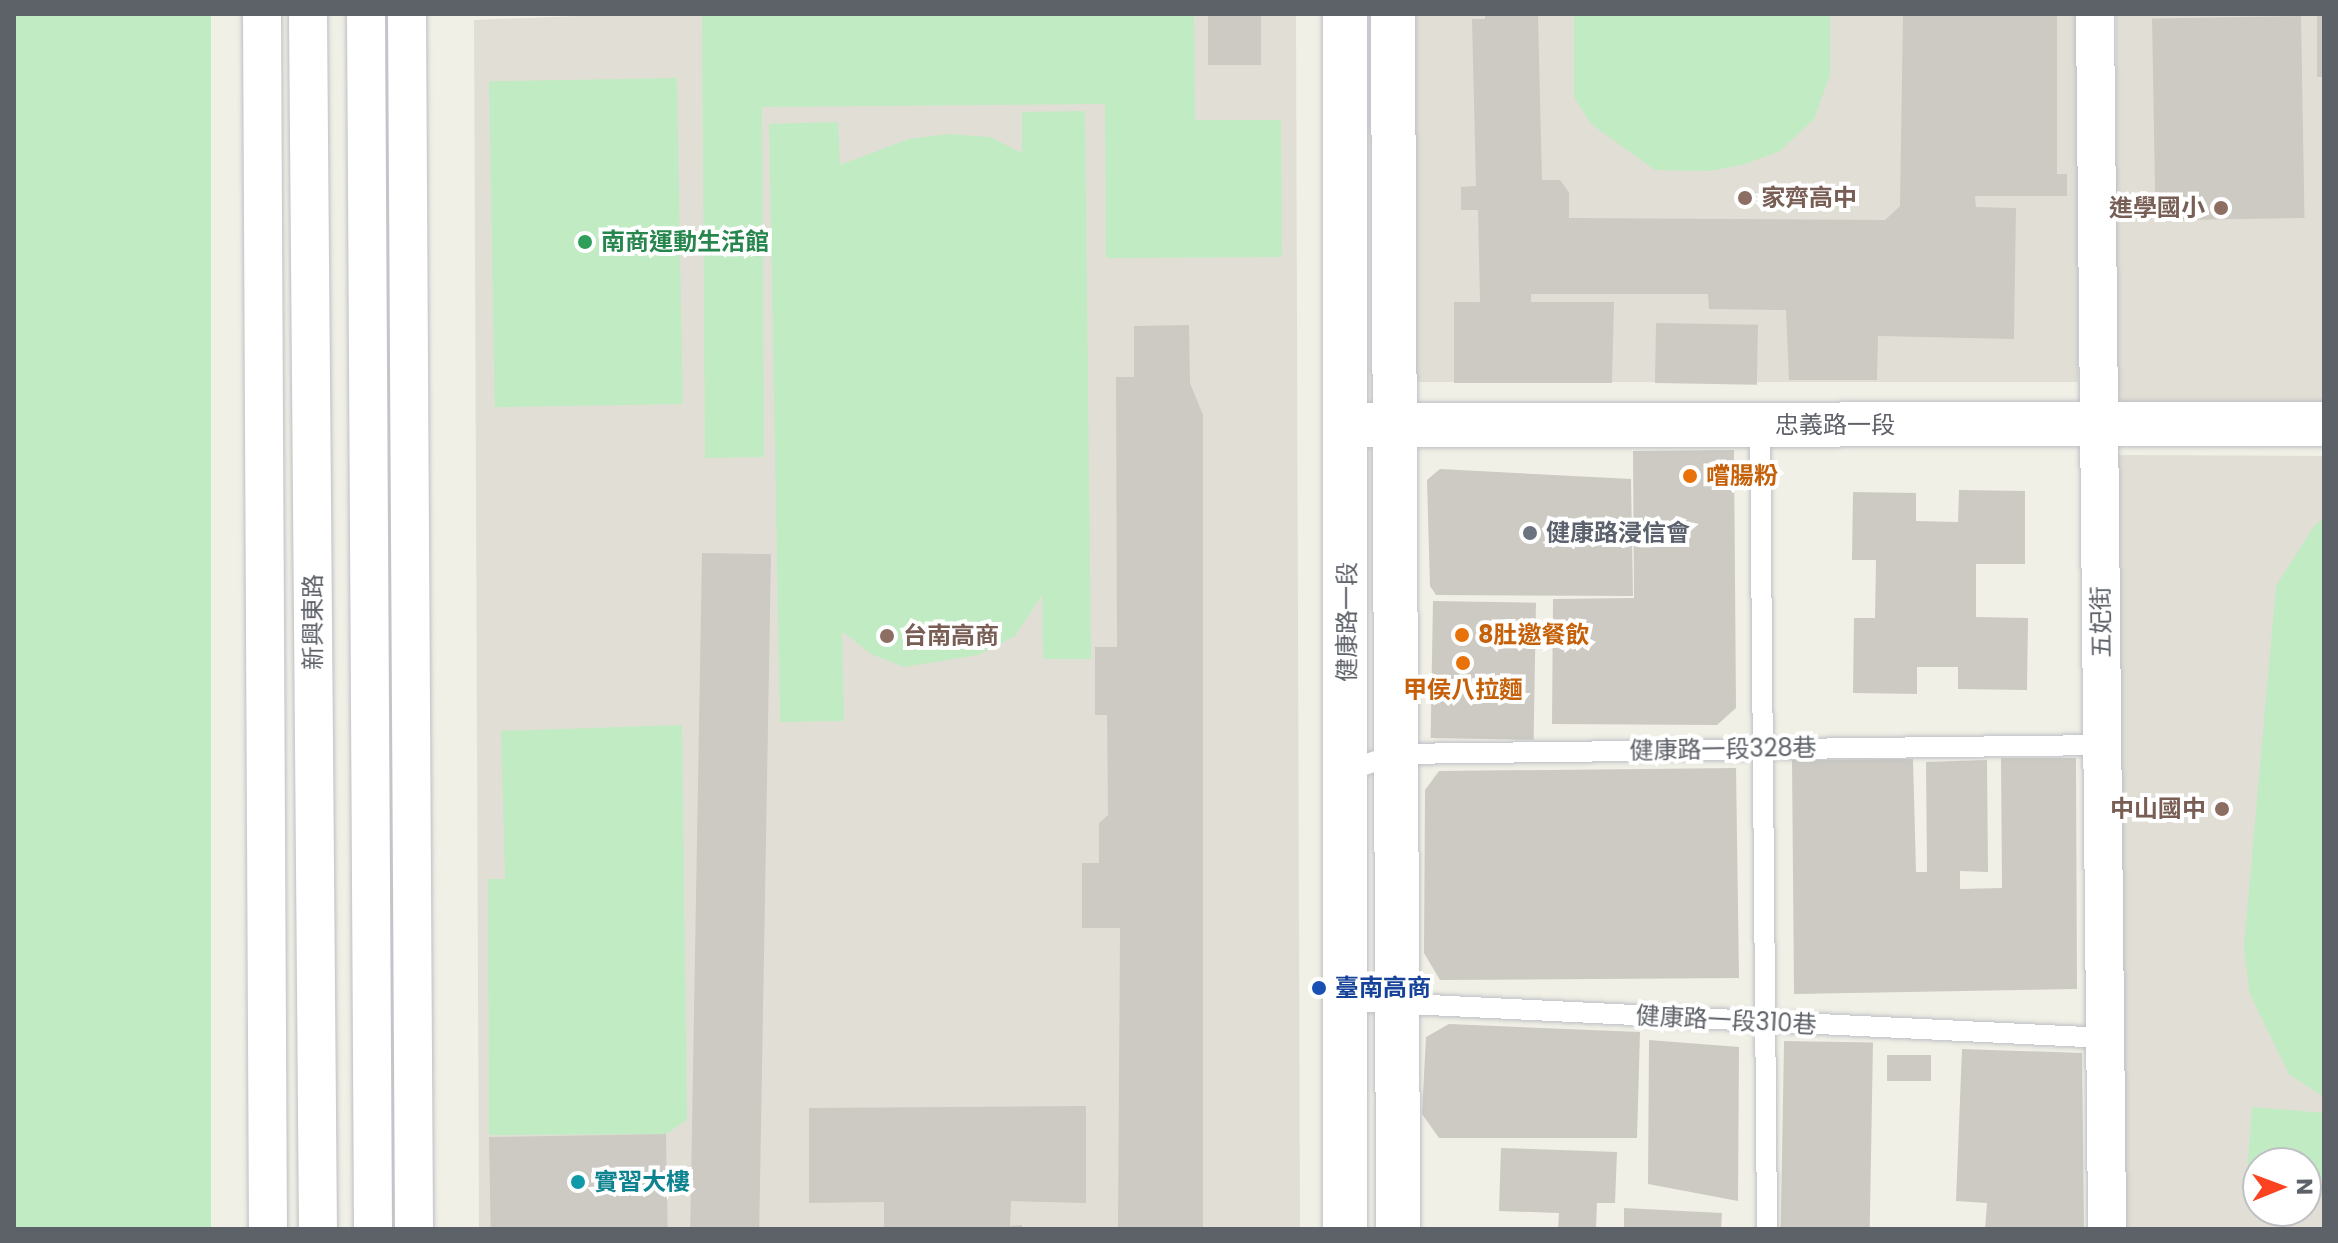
<!DOCTYPE html>
<html>
<head>
<meta charset="utf-8">
<style>
	body { margin:0 }
	#map { position:relative; width:2338px; height:1243px; overflow:hidden; background:#f1f0e6; font-family:Poppins,"Noto Sans TC",sans-serif }
	div>[style] { position:absolute }
	.education>* { inset:0; background:#e1dfd5; transform-origin:0 0 }
	.green>* { inset:0; background:#c0ebc3; transform-origin:0 0 }
	.building>* { inset:0; background:#cccac3; transform-origin:0 0 }
	.roads { filter:drop-shadow(0 0 2px #bdbfc6) drop-shadow(0 0 2px #bdbfc6) }
	.lane>* { height:20px; margin:-10px; padding:0 10px; transform-origin:10px; border-radius:10px; background:#fff }
	.street>* { height:38px; margin:-19px; padding:0 19px; transform-origin:19px; border-radius:19px; background:#fff }
	.secondary>* { height:44px; margin:-22px; padding:0 22px; transform-origin:22px; border-radius:22px; background:#fff }
	.dots>* { width:22px; height:22px; translate:-50% -50%; box-sizing:border-box; border:4px solid #fff; border-radius:50% }
	span { translate:-50% -50%; white-space:nowrap; text-align:center; line-height:1.15; -webkit-text-stroke:8px #fff; paint-order:stroke }
	.education-label { font-size:24px; color:#785e54; font-weight:700 }
	.left { translate:0 -50%; text-align:left }
	.right { translate:-100% -50%; text-align:right }
	.leisure-label { font-size:24px; color:#27864d; font-weight:700 }
	.street-label { font-size:24px; color:#5d6168 }
	.food-label { font-size:24px; color:#c56008; font-weight:700 }
	.worship-label { font-size:24px; color:#5b616d; font-weight:700 }
	.transit-label { font-size:24px; color:#164399; font-weight:700 }
	.culture-label { font-size:24px; color:#0d838f; font-weight:700 }
	.frame { position:absolute; inset:0; border:16px solid #5d6168; pointer-events:none }
	.north { position:absolute; left:2242px; top:1147px; width:80px; height:80px; box-sizing:border-box; background:#fff; border:2px solid #bec0c3; border-radius:50%; rotate:89deg; font-size:22px; font-weight:700; line-height:32px; text-align:center; color:#5d6168 }
	.north::after { content:''; display:block; margin:auto; width:28px; height:36px; background:#fc4321; clip-path:polygon(50% 0,100% 100%,50% 72%,0 100%) }
</style>
</head>
<body>
<div id="map">
	<div class="education">
		<div style="clip-path:polygon(628px 14px,1296px 14px,1300px 1229px,479px 1229px,474px 20px)"></div>
		<div style="left:1411px;top:14px;width:667px;height:368px"></div>
		<div style="left:2116px;top:14px;width:208px;height:389px"></div>
		<div style="clip-path:polygon(evenodd,2117px 455px,2324px 456px,2324px 1229px,2123px 1229px,2117px 455px,2258px 1163px,2306px 1163px,2306px 1211px,2258px 1211px,2258px 1163px)"></div>
	</div>
	<div class="green">
		<div style="left:14px;top:14px;width:197px;height:1215px"></div>
		<div style="clip-path:polygon(702px 14px,1194px 14px,1195px 120px,1281px 120px,1282px 257px,1106px 258px,1105px 104px,762px 107px,764px 457px,705px 458px)"></div>
		<div style="clip-path:polygon(1574px 14px,1830px 14px,1830px 75px,1814px 119px,1780px 151px,1745px 164px,1710px 171px,1655px 170px,1591px 124px,1574px 97px)"></div>
		<div style="left:677px;top:78px;width:326px;height:188px;rotate:89deg"></div>
		<div style="clip-path:polygon(1085px 111px,1091px 659px,1043px 659px,1042px 595px,1015px 636px,978px 655px,904px 667px,871px 654px,842px 631px,844px 721px,780px 722px,769px 124px,838px 122px,840px 165px,909px 139px,948px 134px,990px 137px,1022px 153px,1022px 112px)"></div>
		<div style="clip-path:polygon(2324px 519px,2324px 1097px,2289px 1074px,2249px 992px,2244px 946px,2276px 586px,2314px 526px)"></div>
		<div style="clip-path:polygon(682px 725px,687px 1120px,666px 1134px,489px 1135px,488px 879px,505px 879px,501px 731px)"></div>
		<div style="clip-path:polygon(2252px 1107px,2324px 1113px,2324px 1180px,2306px 1179px,2306px 1163px,2258px 1163px,2258px 1175px,2247px 1174px)"></div>
	</div>
	<div class="building">
		<div style="left:1208px;top:14px;width:53px;height:51px"></div>
		<div style="clip-path:polygon(1485px 14px,1538px 14px,1542px 180px,1560px 180px,1569px 192px,1569px 218px,1885px 220px,1900px 206px,1903px 14px,2057px 14px,2057px 174px,2067px 174px,2067px 196px,1975px 196px,1976px 207px,2016px 208px,2014px 339px,1878px 336px,1877px 380px,1789px 380px,1786px 310px,1709px 309px,1708px 294px,1531px 294px,1531px 302px,1614px 302px,1612px 383px,1454px 383px,1454px 302px,1480px 302px,1478px 210px,1461px 210px,1461px 187px,1476px 186px,1472px 19px,1485px 19px)"></div>
		<div style="left:2317px;top:14px;width:7px;height:63px"></div>
		<div style="left:2301px;top:16px;width:202px;height:149px;rotate:89deg"></div>
		<div style="left:1656px;top:323px;width:102px;height:60px;rotate:1deg"></div>
		<div style="clip-path:polygon(1189px 325px,1190px 383px,1203px 415px,1203px 1229px,1118px 1229px,1120px 928px,1082px 928px,1082px 863px,1099px 863px,1099px 823px,1108px 815px,1107px 715px,1095px 715px,1095px 647px,1117px 647px,1116px 377px,1134px 377px,1134px 326px)"></div>
		<div style="clip-path:polygon(1734px 450px,1736px 708px,1717px 725px,1552px 724px,1553px 599px,1634px 598px,1633px 451px)"></div>
		<div style="clip-path:polygon(1440px 469px,1631px 479px,1633px 596px,1436px 595px,1430px 586px,1427px 480px)"></div>
		<div style="clip-path:polygon(1959px 490px,2025px 491px,2025px 564px,1976px 564px,1976px 617px,2028px 618px,2027px 690px,1958px 689px,1958px 667px,1917px 667px,1917px 694px,1853px 693px,1854px 618px,1875px 618px,1876px 560px,1852px 560px,1853px 492px,1916px 493px,1916px 521px,1958px 522px)"></div>
		<div style="left:702px;top:553px;width:69px;height:676px;rotate:1deg"></div>
		<div style="left:1433px;top:601px;width:103px;height:137px;rotate:1deg"></div>
		<div style="clip-path:polygon(2001px 758px,2076px 758px,2077px 989px,1794px 994px,1792px 760px,1913px 759px,1916px 872px,1927px 872px,1926px 762px,1987px 760px,1988px 872px,1960px 871px,1960px 889px,2002px 888px)"></div>
		<div style="clip-path:polygon(1736px 768px,1739px 978px,1440px 980px,1424px 953px,1425px 790px,1439px 771px)"></div>
		<div style="clip-path:polygon(1449px 1024px,1640px 1032px,1637px 1138px,1439px 1138px,1422px 1114px,1426px 1037px)"></div>
		<div style="clip-path:polygon(1649px 1040px,1739px 1047px,1738px 1201px,1648px 1184px)"></div>
		<div style="left:1784px;top:1041px;width:89px;height:188px;rotate:1deg"></div>
		<div style="clip-path:polygon(1962px 1049px,2082px 1053px,2084px 1229px,1985px 1229px,1987px 1203px,1956px 1201px)"></div>
		<div style="left:1887px;top:1055px;width:44px;height:26px"></div>
		<div style="clip-path:polygon(1086px 1106px,1086px 1203px,1011px 1201px,1010px 1226px,1022px 1225px,1022px 1229px,884px 1229px,884px 1202px,809px 1203px,809px 1108px)"></div>
		<div style="left:666px;top:1134px;width:95px;height:177px;rotate:89deg"></div>
		<div style="clip-path:polygon(1501px 1148px,1617px 1152px,1615px 1203px,1597px 1203px,1596px 1229px,1558px 1229px,1559px 1213px,1499px 1211px)"></div>
		<div style="clip-path:polygon(1624px 1208px,1722px 1213px,1721px 1229px,1624px 1229px)"></div>
	</div>
	<div class="roads">
		<div class="lane">
			<div style="left:1760px;top:425px;width:804px;rotate:89.5deg"></div>
			<div style="left:1347px;top:771px;width:52px;rotate:-19.1deg"></div>
			<div style="left:1396px;top:754px;width:706px;rotate:-0.73deg"></div>
			<div style="left:1347px;top:1001px;width:759px;rotate:2.79deg"></div>
		</div>
		<div class="street">
			<div style="left:262px;top:14px;width:1215px;rotate:89.72deg"></div>
			<div style="left:308px;top:14px;width:1215px;rotate:89.53deg"></div>
			<div style="left:366px;top:14px;width:1215px;rotate:89.67deg"></div>
			<div style="left:407px;top:14px;width:1215px;rotate:89.67deg"></div>
			<div style="left:2095px;top:14px;width:1215px;rotate:89.43deg"></div>
		</div>
		<div class="secondary">
			<div style="left:1393px;top:14px;width:1215px;rotate:89.76deg"></div>
			<div style="left:1366px;top:425px;width:958px;rotate:-0.06deg"></div>
			<div style="left:1345px;top:1229px;width:1215px;rotate:-90deg"></div>
		</div>
	</div>
	<div class="dots">
		<div style="left:1745px;top:198px;background:#8d6e63"></div>
		<div style="left:2221px;top:208px;background:#8d6e63"></div>
		<div style="left:585px;top:242px;background:#2e9e5b"></div>
		<div style="left:1690px;top:476px;background:#e8710a"></div>
		<div style="left:1530px;top:533px;background:#6b7280"></div>
		<div style="left:1462px;top:635px;background:#e8710a"></div>
		<div style="left:887px;top:636px;background:#8d6e63"></div>
		<div style="left:1463px;top:663px;background:#e8710a"></div>
		<div style="left:2222px;top:809px;background:#8d6e63"></div>
		<div style="left:1319px;top:988px;background:#1a4fb4"></div>
		<div style="left:578px;top:1182px;background:#0f9aa8"></div>
	</div>
	<div class="education-label">
		<span class="left" style="left:1761px;top:198px">家齊高中</span>
		<span class="right" style="left:2205px;top:208px">進學國小</span>
		<span class="left" style="left:903px;top:636px">台南高商</span>
		<span class="right" style="left:2206px;top:809px">中山國中</span>
	</div>
	<div class="leisure-label">
		<span class="left" style="left:601px;top:242px">南商運動生活館</span>
	</div>
	<div class="street-label">
		<span style="left:1835px;top:425px">忠義路一段</span>
		<span style="left:313px;top:622px;rotate:-90deg">新興東路</span>
		<span style="left:1347px;top:622px;rotate:-90deg">健康路一段</span>
		<span style="left:2101px;top:622px;rotate:-91deg">五妃街</span>
		<span style="left:1723px;top:749px;rotate:-1deg">健康路一段328巷</span>
		<span style="left:1726px;top:1020px;rotate:3deg">健康路一段310巷</span>
	</div>
	<div class="food-label">
		<span class="left" style="left:1706px;top:476px">嚐腸粉</span>
		<span class="left" style="left:1478px;top:635px">8肚邀餐飲</span>
		<span style="left:1463px;top:690px">甲侯八拉麵</span>
	</div>
	<div class="worship-label">
		<span class="left" style="left:1546px;top:533px">健康路浸信會</span>
	</div>
	<div class="transit-label">
		<span class="left" style="left:1335px;top:988px">臺南高商</span>
	</div>
	<div class="culture-label">
		<span class="left" style="left:594px;top:1182px">實習大樓</span>
	</div>
	<div class="frame"></div>
	<div class="north">N</div>
</div>
</body>
</html>
